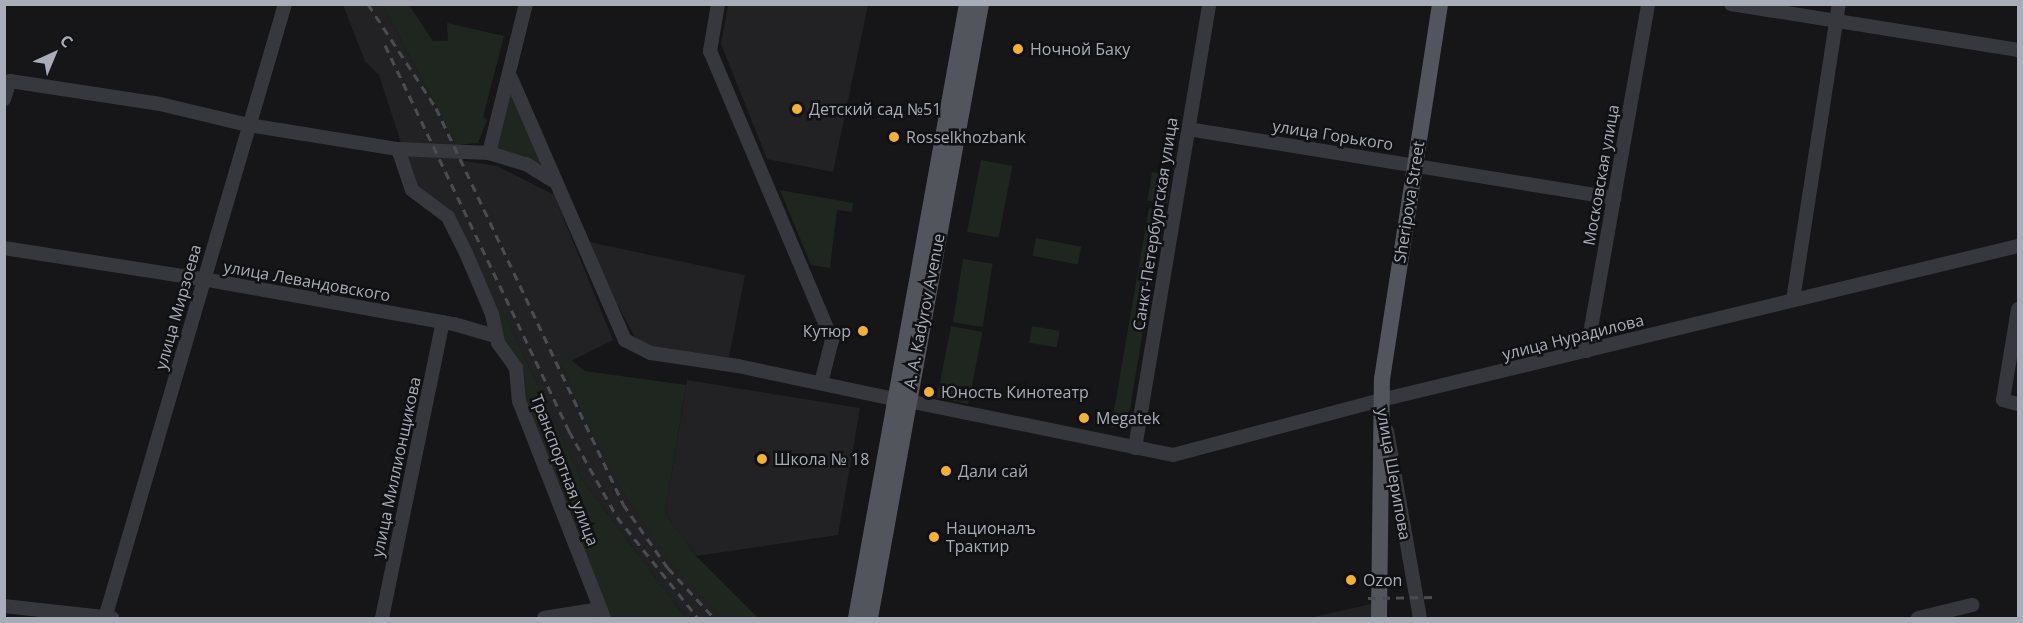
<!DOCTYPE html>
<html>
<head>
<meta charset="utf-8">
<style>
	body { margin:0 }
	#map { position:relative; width:2023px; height:623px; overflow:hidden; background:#161618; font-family:"Open Sans",sans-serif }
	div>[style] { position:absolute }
	.built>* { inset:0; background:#222225 }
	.green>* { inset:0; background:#1e261f; transform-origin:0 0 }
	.minor>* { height:14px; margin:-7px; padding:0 7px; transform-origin:7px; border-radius:7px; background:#37383d }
	.major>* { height:16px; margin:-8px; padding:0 8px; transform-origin:8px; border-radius:8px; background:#53555c }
	.rail>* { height:3px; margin-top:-1.5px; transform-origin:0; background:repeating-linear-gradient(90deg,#4a4c52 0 8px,transparent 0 14px) }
	.dots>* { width:16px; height:16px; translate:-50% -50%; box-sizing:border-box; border:3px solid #111113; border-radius:50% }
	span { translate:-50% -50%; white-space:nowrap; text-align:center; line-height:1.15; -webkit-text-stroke:5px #111113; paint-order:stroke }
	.poi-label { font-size:16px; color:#a8adb8 }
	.left { translate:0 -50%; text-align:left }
	.right { translate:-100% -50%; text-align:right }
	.street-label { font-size:16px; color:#a8adb8 }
	.frame { position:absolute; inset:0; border:6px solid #a8adb8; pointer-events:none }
	.north { position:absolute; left:24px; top:24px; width:60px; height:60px; -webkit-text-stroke:4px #111113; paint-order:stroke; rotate:44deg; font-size:16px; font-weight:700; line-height:24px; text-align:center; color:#a8adb8 }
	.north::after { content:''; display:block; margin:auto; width:21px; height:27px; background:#a8adb8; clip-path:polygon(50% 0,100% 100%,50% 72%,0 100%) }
</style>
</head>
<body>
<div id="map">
	<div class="built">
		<div style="clip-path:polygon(343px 5px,383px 5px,464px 161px,497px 166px,554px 195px,613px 340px,561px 366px,626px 497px,669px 560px,723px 618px,686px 618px,581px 478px,505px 315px,496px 311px,451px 214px,415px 186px,379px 75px,365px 61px)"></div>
		<div style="clip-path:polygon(728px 5px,868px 5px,833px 172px,767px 159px,721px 44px)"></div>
		<div style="clip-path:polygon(589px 242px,745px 275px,729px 357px,649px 347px,635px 337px,600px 273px)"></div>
		<div style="clip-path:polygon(687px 380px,860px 408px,838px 535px,696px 556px,665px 513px)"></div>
		<div style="clip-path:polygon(1375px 603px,1373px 618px,1310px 618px)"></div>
	</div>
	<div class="green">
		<div style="clip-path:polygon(383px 5px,409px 5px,433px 41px,448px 41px,447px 23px,504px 36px,483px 117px,487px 120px,478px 143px,456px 145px)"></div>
		<div style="clip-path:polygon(511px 78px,552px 180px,489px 153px)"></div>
		<div style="left:981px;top:160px;width:32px;height:73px;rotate:11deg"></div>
		<div style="left:1152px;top:172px;width:20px;height:29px;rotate:9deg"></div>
		<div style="clip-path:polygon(780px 190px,853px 203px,852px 212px,837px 210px,830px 268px,811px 265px)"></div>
		<div style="clip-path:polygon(1149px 208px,1160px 210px,1162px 215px,1130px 409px,1122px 423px,1111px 428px)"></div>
		<div style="left:1036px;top:238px;width:46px;height:18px;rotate:11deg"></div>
		<div style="left:963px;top:259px;width:30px;height:64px;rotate:9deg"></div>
		<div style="clip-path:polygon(496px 311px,505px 315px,581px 478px,686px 618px,609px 618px,524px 400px,520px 365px,500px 333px)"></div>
		<div style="left:951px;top:326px;width:32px;height:73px;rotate:11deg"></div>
		<div style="left:1032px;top:326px;width:28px;height:17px;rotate:10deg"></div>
		<div style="clip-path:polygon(571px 360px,585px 371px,686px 385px,665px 513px,696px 556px,758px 618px,723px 618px,668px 560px,626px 497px,588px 424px,561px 365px)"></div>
	</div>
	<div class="minor">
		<div style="left:718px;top:4px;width:48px;rotate:99.7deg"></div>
		<div style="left:710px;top:51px;width:314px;rotate:67.1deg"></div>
		<div style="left:832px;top:340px;width:44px;rotate:104.3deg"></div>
		<div style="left:1731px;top:4px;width:291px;rotate:9.1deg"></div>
		<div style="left:511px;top:78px;width:286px;rotate:66.5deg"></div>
		<div style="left:625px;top:340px;width:29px;rotate:27deg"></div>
		<div style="left:651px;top:353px;width:88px;rotate:8.5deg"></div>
		<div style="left:738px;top:366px;width:159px;rotate:11.9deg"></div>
		<div style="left:4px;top:99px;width:19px;rotate:-72deg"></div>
		<div style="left:10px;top:81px;width:152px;rotate:8.7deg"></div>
		<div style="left:160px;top:104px;width:90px;rotate:13.4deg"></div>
		<div style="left:248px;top:125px;width:152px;rotate:9.1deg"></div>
		<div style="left:398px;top:149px;width:91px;rotate:2.5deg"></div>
		<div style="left:489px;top:153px;width:39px;rotate:17deg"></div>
		<div style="left:526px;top:164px;width:31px;rotate:32deg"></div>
		<div style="left:1188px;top:129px;width:432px;rotate:9.2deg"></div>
		<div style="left:398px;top:149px;width:43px;rotate:71.1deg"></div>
		<div style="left:412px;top:190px;width:45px;rotate:36.9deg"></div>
		<div style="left:448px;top:217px;width:40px;rotate:63.4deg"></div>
		<div style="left:466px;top:253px;width:66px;rotate:66.9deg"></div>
		<div style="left:492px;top:314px;width:30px;rotate:78deg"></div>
		<div style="left:498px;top:343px;width:31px;rotate:54deg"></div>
		<div style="left:516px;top:368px;width:33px;rotate:85deg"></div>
		<div style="left:519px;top:401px;width:233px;rotate:68.6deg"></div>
		<div style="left:489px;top:153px;width:154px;rotate:-76.1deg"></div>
		<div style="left:4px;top:248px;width:201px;rotate:8.9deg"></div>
		<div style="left:203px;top:279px;width:255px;rotate:10.2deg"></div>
		<div style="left:454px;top:324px;width:43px;rotate:16.3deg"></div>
		<div style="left:1793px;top:300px;width:300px;rotate:-81.2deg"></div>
		<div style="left:2018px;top:309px;width:92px;rotate:99.4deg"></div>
		<div style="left:2003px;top:400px;width:16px;rotate:15deg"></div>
		<div style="left:1587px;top:351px;width:352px;rotate:-80deg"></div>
		<div style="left:908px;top:401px;width:270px;rotate:11.5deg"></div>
		<div style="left:1173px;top:455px;width:215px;rotate:-14.8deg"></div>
		<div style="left:1381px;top:400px;width:655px;rotate:-13.59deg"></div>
		<div style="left:1387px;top:431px;width:190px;rotate:80deg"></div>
		<div style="left:1135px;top:448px;width:450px;rotate:-80.5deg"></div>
		<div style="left:4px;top:606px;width:109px;rotate:6.3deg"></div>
		<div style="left:105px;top:618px;width:640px;rotate:-73.66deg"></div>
		<div style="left:382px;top:618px;width:302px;rotate:-78.4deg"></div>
		<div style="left:544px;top:618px;width:57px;rotate:-9.1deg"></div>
		<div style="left:1918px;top:618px;width:56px;rotate:-13.5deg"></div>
	</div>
	<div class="major">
		<div style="left:856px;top:618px;width:624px;rotate:-79.75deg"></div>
		<div style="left:870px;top:618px;width:624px;rotate:-79.75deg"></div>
		<div style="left:1379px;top:618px;width:239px;rotate:-89.3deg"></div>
		<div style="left:1382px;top:379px;width:379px;rotate:-81.2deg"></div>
	</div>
	<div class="rail">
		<div style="left:368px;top:4px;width:124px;rotate:56.8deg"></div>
		<div style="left:436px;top:108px;width:438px;rotate:64.7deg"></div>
		<div style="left:623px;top:504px;width:78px;rotate:54.9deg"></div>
		<div style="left:668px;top:568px;width:68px;rotate:47.4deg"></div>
		<div style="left:385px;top:45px;width:428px;rotate:64.5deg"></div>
		<div style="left:569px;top:431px;width:98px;rotate:60.8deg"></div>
		<div style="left:617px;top:517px;width:129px;rotate:51.3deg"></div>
		<div style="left:1368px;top:598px;width:70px;rotate:-0.8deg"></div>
	</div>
	<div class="dots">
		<div style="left:1018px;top:49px;background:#f2b134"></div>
		<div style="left:797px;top:109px;background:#f2b134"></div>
		<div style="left:894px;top:137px;background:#f2b134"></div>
		<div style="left:863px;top:331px;background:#f2b134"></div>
		<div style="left:929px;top:392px;background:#f2b134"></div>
		<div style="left:1084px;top:418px;background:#f2b134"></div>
		<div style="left:762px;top:459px;background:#f2b134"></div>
		<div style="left:946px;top:471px;background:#f2b134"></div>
		<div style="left:934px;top:537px;background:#f2b134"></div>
		<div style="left:1351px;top:580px;background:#f2b134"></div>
	</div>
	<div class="poi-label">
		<span class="left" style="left:1030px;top:49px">Ночной Баку</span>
		<span class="left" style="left:809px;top:109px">Детский сад №51</span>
		<span class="left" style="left:906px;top:137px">Rosselkhozbank</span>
		<span class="right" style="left:851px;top:331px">Кутюр</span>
		<span class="left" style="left:941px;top:392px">Юность Кинотеатр</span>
		<span class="left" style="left:1096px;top:418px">Megatek</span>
		<span class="left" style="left:774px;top:459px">Школа № 18</span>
		<span class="left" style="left:958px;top:471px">Дали сай</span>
		<span class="left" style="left:946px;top:537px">Националъ<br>Трактир</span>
		<span class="left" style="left:1363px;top:580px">Ozon</span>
	</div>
	<div class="street-label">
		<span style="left:1333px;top:135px;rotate:9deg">улица Горького</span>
		<span style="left:1601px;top:175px;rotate:-80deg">Московская улица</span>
		<span style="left:1409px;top:202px;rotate:-81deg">Sheripova Street</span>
		<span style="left:1155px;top:224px;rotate:-81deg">Санкт-Петербургская улица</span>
		<span style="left:307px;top:281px;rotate:10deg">улица Левандовского</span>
		<span style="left:178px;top:307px;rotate:-74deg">улица Мирзоева</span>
		<span style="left:924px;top:311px;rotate:-79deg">A. A. Kadyrov Avenue</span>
		<span style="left:1573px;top:337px;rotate:-14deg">улица Нурадилова</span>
		<span style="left:396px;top:467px;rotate:-78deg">улица Миллионщикова</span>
		<span style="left:565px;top:470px;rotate:69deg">Транспортная улица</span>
		<span style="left:1394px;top:474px;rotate:80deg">улица Шерипова</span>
	</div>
	<div class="frame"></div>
	<div class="north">С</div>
</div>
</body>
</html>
